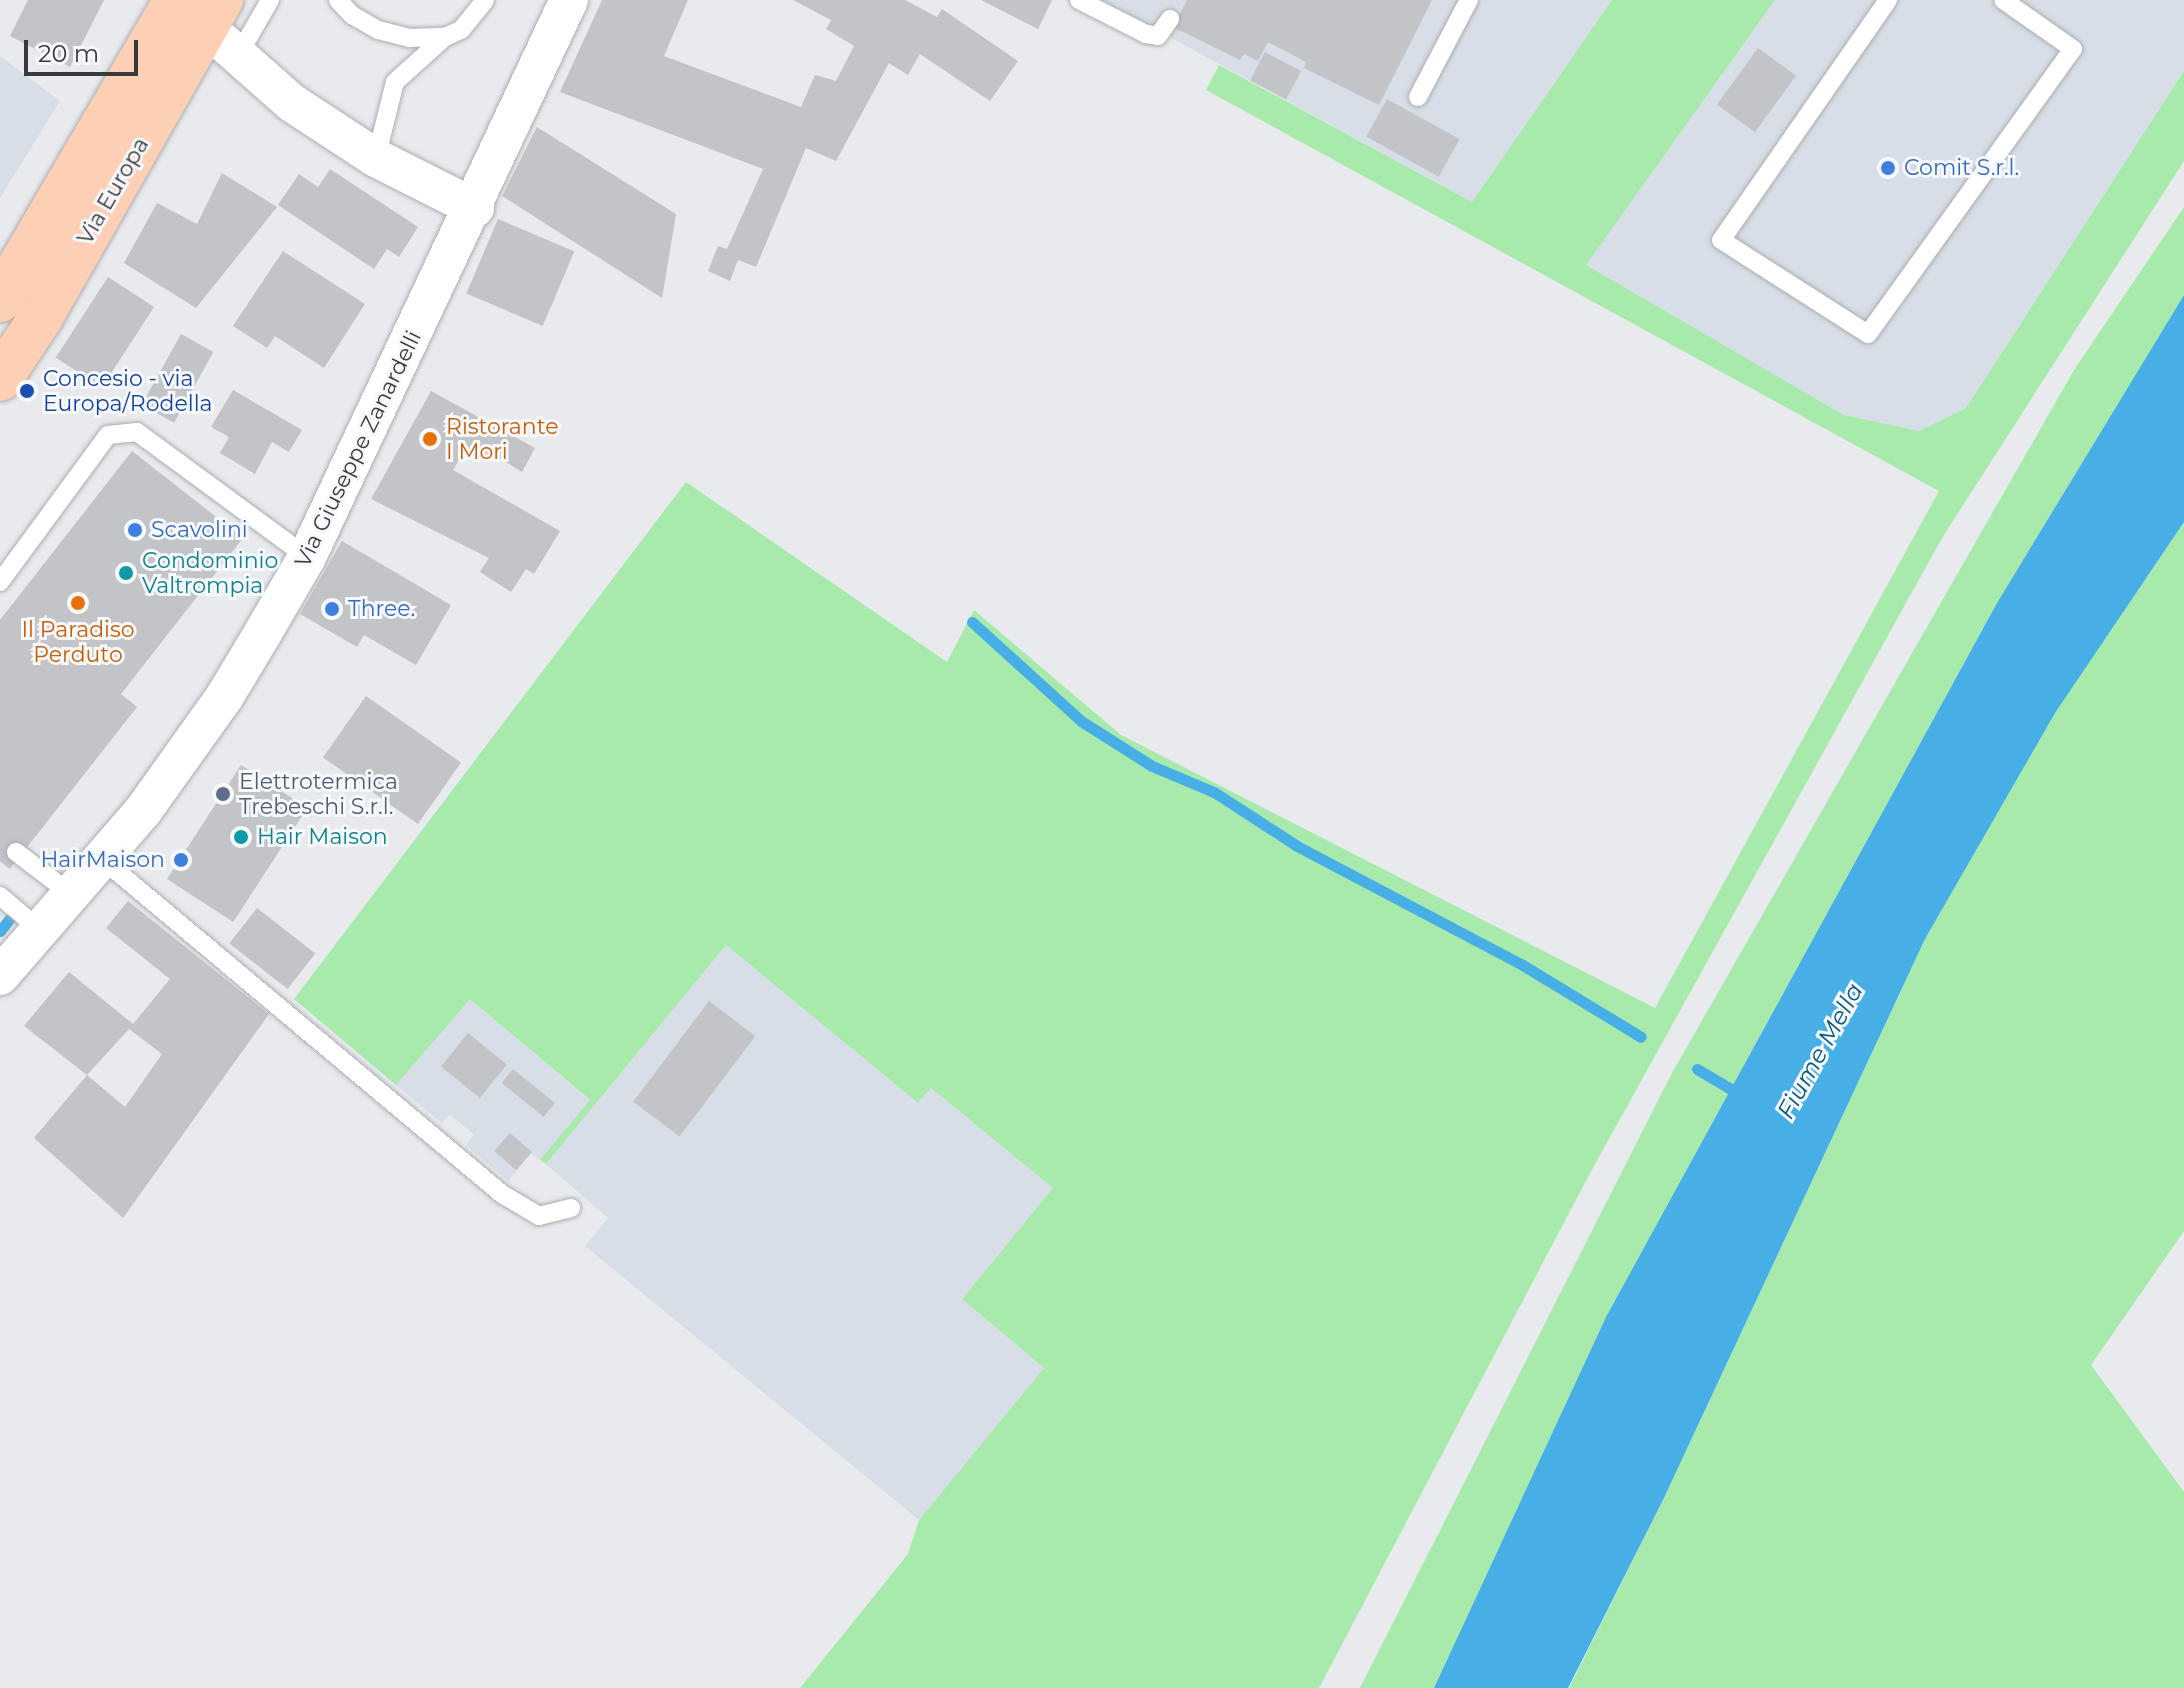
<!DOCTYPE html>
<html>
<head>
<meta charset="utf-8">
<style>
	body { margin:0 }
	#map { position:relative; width:2184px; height:1688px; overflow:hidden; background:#e8eaee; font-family:Montserrat,sans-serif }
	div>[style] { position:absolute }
	.built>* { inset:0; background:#d8dee7 }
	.green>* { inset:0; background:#a7eaac }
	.water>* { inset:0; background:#48aee6 }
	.stream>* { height:11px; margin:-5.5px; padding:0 5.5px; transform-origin:5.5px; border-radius:5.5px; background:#48aee6 }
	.building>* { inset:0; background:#c2c4c7; transform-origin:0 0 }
	.roads { filter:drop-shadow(0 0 2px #acaeb1) drop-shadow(0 0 2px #acaeb1) }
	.lane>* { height:18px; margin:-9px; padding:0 9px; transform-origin:9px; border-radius:9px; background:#fff }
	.street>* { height:38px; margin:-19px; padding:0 19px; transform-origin:19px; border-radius:19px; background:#fff }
	.primary>* { height:44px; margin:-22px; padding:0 22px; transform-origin:22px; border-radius:22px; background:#fdcfb5 }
	.dots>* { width:22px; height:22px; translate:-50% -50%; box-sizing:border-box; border:4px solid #f6f8fb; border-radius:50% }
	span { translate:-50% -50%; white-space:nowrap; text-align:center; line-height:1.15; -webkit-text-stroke:6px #f6f8fb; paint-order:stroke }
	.shop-label { font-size:22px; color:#366cbe }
	.left { translate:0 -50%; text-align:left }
	.right { translate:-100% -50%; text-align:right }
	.street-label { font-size:22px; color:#38393a }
	.transit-label { font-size:22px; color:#164399 }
	.food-label { font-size:22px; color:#c56008 }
	.culture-label { font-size:22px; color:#0d838f }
	.service-label { font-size:22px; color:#4e5e75 }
	.water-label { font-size:24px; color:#085a7f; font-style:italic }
	.scale { position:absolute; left:24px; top:40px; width:114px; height:36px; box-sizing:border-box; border:4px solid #38393a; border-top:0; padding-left:10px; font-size:24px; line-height:28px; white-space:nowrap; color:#38393a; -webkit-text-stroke:6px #f6f8fb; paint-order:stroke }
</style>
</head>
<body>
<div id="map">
	<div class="built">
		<div style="clip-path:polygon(1102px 0,1612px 0,1472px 202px)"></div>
		<div style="clip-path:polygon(1775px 0,2184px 0,2184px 71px,1966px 408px,1919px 431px,1844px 415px,1585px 265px)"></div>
		<div style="clip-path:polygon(0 56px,60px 101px,0 198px)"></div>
		<div style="clip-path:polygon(726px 945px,918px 1103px,931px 1088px,1053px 1188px,962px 1299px,1044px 1368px,919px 1520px,585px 1246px,608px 1218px,546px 1164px)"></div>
		<div style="clip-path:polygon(469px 998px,590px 1101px,540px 1160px,531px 1153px,508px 1181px,466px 1145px,474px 1135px,450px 1114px,442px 1123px,396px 1085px)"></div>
	</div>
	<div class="green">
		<div style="clip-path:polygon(1612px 0,1775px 0,1586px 265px,1844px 415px,1919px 431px,1966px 408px,2184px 71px,2184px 161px,1942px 538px,1589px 1175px,1319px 1688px,800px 1688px,908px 1554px,919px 1520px,1044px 1368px,962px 1299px,1053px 1188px,931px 1088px,918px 1103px,726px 945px,546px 1164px,540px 1160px,590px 1100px,470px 999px,396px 1085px,294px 999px,686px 482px,947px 662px,974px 610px,1121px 735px,1655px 1008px,1939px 491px,1206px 90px,1219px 65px,1472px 202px)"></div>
		<div style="clip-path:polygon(2184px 207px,2184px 295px,1997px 603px,1606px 1317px,1434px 1688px,1360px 1688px,1672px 1073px,2074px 370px)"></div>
		<div style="clip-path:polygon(2184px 522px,2184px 1231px,2091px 1365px,2184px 1492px,2184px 1688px,1569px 1688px,1663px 1500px,1925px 939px,2055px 712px)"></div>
	</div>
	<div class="water">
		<div style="clip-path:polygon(2184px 295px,2184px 522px,2055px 713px,1925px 939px,1663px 1500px,1568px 1688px,1434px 1688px,1606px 1317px,1997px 603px)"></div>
	</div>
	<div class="stream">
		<div style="left:972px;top:622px;width:147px;rotate:42.2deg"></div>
		<div style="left:1081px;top:721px;width:84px;rotate:32.4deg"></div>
		<div style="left:1152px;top:766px;width:67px;rotate:22.8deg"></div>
		<div style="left:1214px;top:792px;width:99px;rotate:33deg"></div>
		<div style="left:1297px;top:846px;width:253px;rotate:27.8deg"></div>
		<div style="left:1521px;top:964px;width:140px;rotate:31.3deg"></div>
		<div style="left:0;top:931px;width:16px;rotate:-52deg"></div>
		<div style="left:1697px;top:1069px;width:51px;rotate:30.6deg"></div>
	</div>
	<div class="building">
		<div style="clip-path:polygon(28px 0,104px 0,70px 67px,10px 36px)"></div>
		<div style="clip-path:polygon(602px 0,688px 0,664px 56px,801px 107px,815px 75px,836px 81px,854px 46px,826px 29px,831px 20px,793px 0,905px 0,937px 17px,942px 9px,1018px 61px,990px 101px,920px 54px,908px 75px,889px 63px,836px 161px,806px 148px,756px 267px,738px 260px,730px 281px,708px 271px,718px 246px,727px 249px,763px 169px,560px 92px)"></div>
		<div style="clip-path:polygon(981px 0,1052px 0,1038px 29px)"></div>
		<div style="clip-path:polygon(1187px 0,1432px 0,1379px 105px,1304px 68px,1306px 62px,1268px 42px,1258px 61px,1244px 54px,1240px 60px,1173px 27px)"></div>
		<div style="left:1758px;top:48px;width:47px;height:70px;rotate:36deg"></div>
		<div style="left:1265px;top:52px;width:41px;height:32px;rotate:28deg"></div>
		<div style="left:1387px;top:99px;width:83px;height:43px;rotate:29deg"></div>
		<div style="clip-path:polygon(537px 127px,676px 214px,662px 298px,502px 196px)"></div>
		<div style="clip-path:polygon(330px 169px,418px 227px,399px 257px,387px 249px,374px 269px,278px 205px,299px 174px,318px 187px)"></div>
		<div style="clip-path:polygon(222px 173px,277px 207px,196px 308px,124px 263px,157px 203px,197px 224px)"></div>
		<div style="left:498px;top:219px;width:83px;height:81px;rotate:23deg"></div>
		<div style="clip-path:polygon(283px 251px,365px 304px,324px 368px,275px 336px,267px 348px,233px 326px)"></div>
		<div style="left:108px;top:277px;width:55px;height:96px;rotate:33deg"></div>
		<div style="left:181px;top:334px;width:37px;height:81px;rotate:29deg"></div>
		<div style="clip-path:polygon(233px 390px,302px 430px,289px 452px,272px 442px,255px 474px,220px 453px,229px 437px,211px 427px)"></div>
		<div style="clip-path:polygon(431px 391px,535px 448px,522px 472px,492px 454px,487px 462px,465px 450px,453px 470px,560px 531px,534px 574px,526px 569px,511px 592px,480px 572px,489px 558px,371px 499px)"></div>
		<div style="clip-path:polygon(132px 451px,243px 538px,121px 694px,137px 707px,10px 869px,0 861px,0 620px)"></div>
		<div style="clip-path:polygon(342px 541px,451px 605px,416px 665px,364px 635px,357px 647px,300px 614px)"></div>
		<div style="left:366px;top:696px;width:116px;height:75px;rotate:35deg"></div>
		<div style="left:241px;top:765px;width:79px;height:136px;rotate:33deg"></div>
		<div style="clip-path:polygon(evenodd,128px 901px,269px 1014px,123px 1218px,34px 1138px,87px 1075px,24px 1026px,69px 972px,133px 1024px,170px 979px,106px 928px,128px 901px,129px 1029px,162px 1054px,125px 1107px,87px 1075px,129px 1029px)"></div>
		<div style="left:257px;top:908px;width:74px;height:45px;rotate:38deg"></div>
		<div style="left:709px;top:1001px;width:58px;height:126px;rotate:37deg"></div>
		<div style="left:468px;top:1033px;width:50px;height:43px;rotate:39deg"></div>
		<div style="left:513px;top:1069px;width:54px;height:18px;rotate:39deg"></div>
		<div style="left:510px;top:1133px;width:29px;height:24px;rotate:41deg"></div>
	</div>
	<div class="roads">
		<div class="lane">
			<div style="left:338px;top:0;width:21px;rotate:47deg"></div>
			<div style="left:352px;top:15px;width:30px;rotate:30deg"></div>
			<div style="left:378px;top:30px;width:32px;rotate:14deg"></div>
			<div style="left:409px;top:38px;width:36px;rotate:-2deg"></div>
			<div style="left:1079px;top:0;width:75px;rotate:26.9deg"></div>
			<div style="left:1146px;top:34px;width:12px;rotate:9deg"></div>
			<div style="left:1158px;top:36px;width:21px;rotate:-55deg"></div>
			<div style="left:1888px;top:0;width:292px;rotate:124.8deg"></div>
			<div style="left:1721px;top:240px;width:174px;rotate:32.6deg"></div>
			<div style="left:1868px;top:334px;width:351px;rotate:-54.3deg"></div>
			<div style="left:2073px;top:49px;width:85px;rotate:-145deg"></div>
			<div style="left:236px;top:59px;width:68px;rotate:-60deg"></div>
			<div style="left:1418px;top:97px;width:110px;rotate:-62.3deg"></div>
			<div style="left:376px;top:158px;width:78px;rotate:-76deg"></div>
			<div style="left:395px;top:82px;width:67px;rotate:-42deg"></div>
			<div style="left:445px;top:37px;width:17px;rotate:-24deg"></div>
			<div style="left:461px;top:30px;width:38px;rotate:-51deg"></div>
			<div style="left:0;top:582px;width:182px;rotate:-53.7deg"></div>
			<div style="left:108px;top:435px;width:29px;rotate:-6deg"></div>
			<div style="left:137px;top:432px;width:211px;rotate:36.3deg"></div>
			<div style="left:16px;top:852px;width:71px;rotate:37.5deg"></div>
			<div style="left:102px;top:859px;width:522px;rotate:39.95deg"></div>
			<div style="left:502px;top:1194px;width:43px;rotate:30.7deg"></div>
			<div style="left:539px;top:1216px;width:33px;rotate:-14deg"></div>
			<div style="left:0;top:896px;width:52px;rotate:40.4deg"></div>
		</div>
		<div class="street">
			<div style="left:206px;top:27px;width:115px;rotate:41.5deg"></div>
			<div style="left:292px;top:103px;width:100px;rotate:33.2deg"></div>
			<div style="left:376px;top:158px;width:111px;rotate:26.8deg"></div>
			<div style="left:0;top:976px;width:218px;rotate:-49.1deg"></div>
			<div style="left:143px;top:811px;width:141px;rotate:-54.5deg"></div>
			<div style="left:225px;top:696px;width:76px;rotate:-59deg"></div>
			<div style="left:264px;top:631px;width:86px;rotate:-59.8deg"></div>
			<div style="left:307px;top:557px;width:616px;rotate:-64.81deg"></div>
		</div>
		<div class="primary">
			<div style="left:0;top:300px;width:348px;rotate:-59.6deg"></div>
			<div style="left:0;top:379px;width:74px;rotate:-56.5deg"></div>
			<div style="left:41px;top:317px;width:365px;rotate:-60.4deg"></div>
		</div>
	</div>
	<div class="dots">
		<div style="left:1888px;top:168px;background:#3f7fe0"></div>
		<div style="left:27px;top:391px;background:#1a4fb4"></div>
		<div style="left:430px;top:439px;background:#e8710a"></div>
		<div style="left:135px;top:530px;background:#3f7fe0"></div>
		<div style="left:126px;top:573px;background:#0f9aa8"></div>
		<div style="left:78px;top:603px;background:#e8710a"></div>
		<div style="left:332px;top:609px;background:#3f7fe0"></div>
		<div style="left:223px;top:794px;background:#5c6f8a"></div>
		<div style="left:241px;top:837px;background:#0f9aa8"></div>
		<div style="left:181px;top:860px;background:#3f7fe0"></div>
	</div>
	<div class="shop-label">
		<span class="left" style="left:1904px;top:168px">Comit S.r.l.</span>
		<span class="left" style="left:151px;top:530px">Scavolini</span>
		<span class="left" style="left:348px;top:609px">Three.</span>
		<span class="right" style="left:165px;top:860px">HairMaison</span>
	</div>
	<div class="street-label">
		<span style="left:113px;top:191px;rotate:-60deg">Via Europa</span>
		<span style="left:358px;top:449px;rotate:-64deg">Via Giuseppe Zanardelli</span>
	</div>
	<div class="transit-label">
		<span class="left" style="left:43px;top:391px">Concesio - via<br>Europa/Rodella</span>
	</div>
	<div class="food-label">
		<span class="left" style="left:446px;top:439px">Ristorante<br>I Mori</span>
		<span style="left:78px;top:642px">Il Paradiso<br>Perduto</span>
	</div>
	<div class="culture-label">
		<span class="left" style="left:142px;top:573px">Condominio<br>Valtrompia</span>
		<span class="left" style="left:257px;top:837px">Hair Maison</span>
	</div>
	<div class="service-label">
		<span class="left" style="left:239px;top:794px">Elettrotermica<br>Trebeschi S.r.l.</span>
	</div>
	<div class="water-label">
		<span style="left:1820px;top:1051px;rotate:-61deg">Fiume Mella</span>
	</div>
	<div class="scale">20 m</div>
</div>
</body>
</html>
